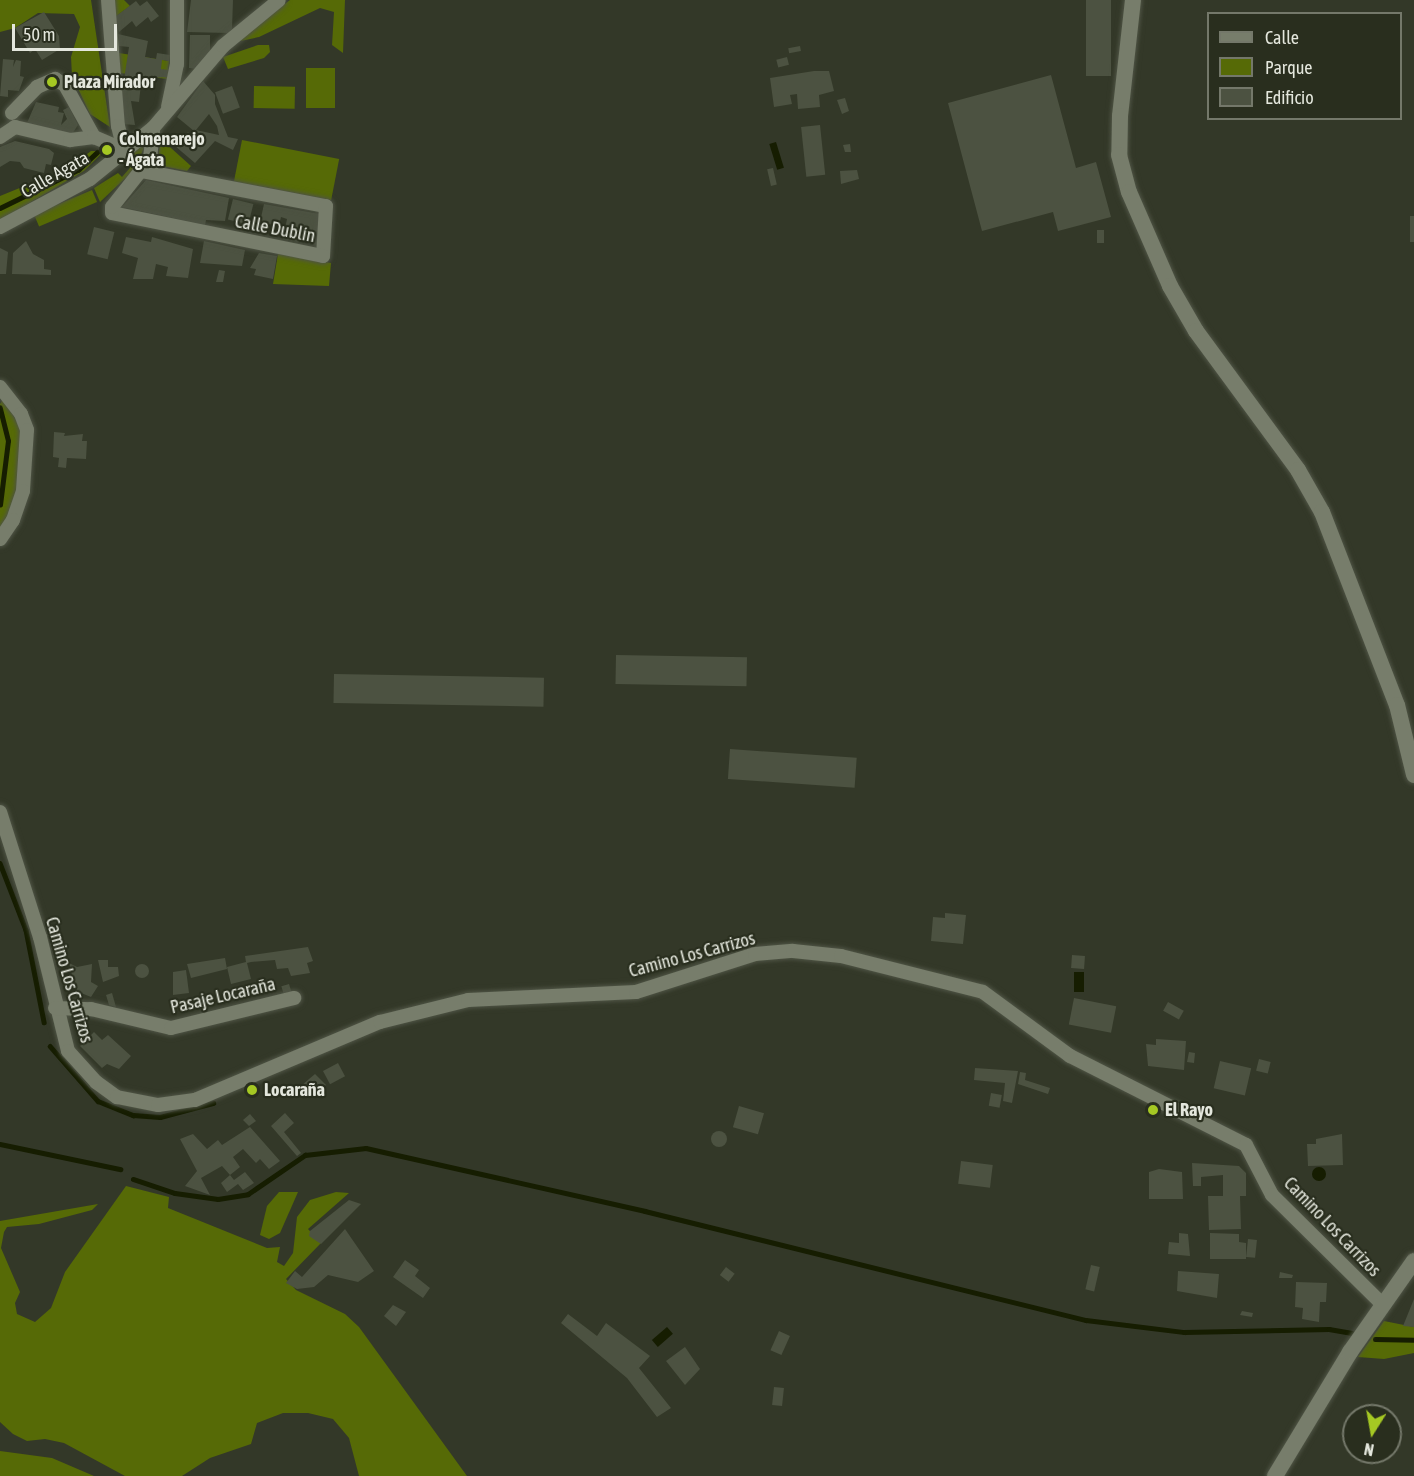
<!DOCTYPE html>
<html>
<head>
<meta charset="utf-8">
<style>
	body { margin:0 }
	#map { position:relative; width:1414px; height:1476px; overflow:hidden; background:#333828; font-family:"Asap Condensed",sans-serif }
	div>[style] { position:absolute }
	.green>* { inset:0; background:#566a06; transform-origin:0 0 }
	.water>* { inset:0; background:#161d01; transform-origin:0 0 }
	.round { border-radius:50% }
	.stream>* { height:4.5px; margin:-2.25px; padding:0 2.25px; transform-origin:2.25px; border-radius:2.25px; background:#161d01 }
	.building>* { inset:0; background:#4c5241; transform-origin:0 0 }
	.roads { filter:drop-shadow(0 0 2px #4f5445) drop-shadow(0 0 2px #4f5445) }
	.minor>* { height:14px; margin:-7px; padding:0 7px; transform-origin:7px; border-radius:7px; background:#777d6b }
	.tertiary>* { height:16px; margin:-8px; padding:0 8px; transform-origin:8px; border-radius:8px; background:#777d6b }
	.dots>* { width:16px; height:16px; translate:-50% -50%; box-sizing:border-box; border:3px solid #292e1e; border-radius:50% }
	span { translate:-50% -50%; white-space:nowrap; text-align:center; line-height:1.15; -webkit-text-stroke:4.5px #292e1e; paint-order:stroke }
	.poi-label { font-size:18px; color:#e4e7dd; font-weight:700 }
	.left { translate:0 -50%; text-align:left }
	.street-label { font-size:18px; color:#e4e7dd }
	.legend { position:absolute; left:1207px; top:12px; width:195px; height:108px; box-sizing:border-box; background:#292e1e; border:2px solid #74786a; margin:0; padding:8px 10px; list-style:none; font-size:18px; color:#e4e7dd }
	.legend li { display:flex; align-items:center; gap:12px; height:30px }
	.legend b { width:30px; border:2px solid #74786a }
	.north { position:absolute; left:1342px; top:1404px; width:60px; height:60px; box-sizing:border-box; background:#292e1e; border:2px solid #74786a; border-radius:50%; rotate:191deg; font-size:16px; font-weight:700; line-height:24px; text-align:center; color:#e4e7dd }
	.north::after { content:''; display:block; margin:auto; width:21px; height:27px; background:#a5c823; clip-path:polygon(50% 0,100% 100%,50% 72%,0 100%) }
	.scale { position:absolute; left:12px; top:24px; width:105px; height:27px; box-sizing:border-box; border:3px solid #e4e7dd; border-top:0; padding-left:8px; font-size:18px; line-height:21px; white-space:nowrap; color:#e4e7dd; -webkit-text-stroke:4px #292e1e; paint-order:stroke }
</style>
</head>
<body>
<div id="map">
	<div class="green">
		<div style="clip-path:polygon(0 0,91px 0,110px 127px,90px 114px,72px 76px,71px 57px,80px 27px,74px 14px,38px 13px,15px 28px,0 32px)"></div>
		<div style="clip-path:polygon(112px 0,124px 0,130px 6px,115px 17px)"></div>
		<div style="clip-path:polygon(290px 0,345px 0,343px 53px,332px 45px,334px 12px,320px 8px,259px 37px,236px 42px)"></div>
		<div style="clip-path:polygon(258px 45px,269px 45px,270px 52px,264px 58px,228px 69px,223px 57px)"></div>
		<div style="clip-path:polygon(119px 53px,169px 61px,167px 79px,120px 73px)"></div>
		<div style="left:306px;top:68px;width:29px;height:40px"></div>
		<div style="left:254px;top:86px;width:41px;height:22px;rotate:1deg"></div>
		<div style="clip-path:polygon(147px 139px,136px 168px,100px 202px,94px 188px,118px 173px,122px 177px,130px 168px,127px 164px,130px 156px)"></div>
		<div style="clip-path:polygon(161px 139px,191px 166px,187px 171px,157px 165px)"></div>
		<div style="left:242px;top:140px;width:99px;height:42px;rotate:11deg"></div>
		<div style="clip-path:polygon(91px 151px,104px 151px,84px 171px,0 220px,0 196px,27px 185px,33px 190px,52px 181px)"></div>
		<div style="left:92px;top:190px;width:13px;height:63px;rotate:67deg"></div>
		<div style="clip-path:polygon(278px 254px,331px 263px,329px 286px,273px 284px)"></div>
		<div style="clip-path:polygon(3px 399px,22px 430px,19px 485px,12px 509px,0 528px,0 404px)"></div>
		<div style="clip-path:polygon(126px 1186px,169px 1197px,168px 1208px,267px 1248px,280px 1247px,277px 1262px,284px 1266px,293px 1253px,297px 1217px,310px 1200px,336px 1192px,349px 1193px,308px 1229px,321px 1243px,286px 1279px,296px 1290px,345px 1314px,359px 1327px,467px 1476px,359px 1476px,349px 1438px,333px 1419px,308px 1413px,283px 1413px,257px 1423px,251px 1444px,210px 1458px,182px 1476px,125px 1476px,64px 1443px,45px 1439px,27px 1441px,13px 1434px,0 1422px,0 1221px,98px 1204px,92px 1210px,39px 1224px,7px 1227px,4px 1232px,1px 1248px,20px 1292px,15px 1303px,17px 1314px,35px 1322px,51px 1308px,65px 1272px)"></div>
		<div style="clip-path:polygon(279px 1192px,298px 1192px,280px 1233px,269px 1239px,260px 1235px,267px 1206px)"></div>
		<div style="clip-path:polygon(1384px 1321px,1414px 1327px,1414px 1353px,1384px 1359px,1358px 1357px)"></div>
		<div style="clip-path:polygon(0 1451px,52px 1458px,94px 1476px,0 1476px)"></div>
	</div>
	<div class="water">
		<div style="left:776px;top:142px;width:27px;height:7px;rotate:73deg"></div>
		<div style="left:1074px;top:972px;width:10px;height:20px"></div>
		<div class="round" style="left:1312px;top:1167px;width:14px;height:14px"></div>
		<div style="left:667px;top:1327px;width:9px;height:20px;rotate:49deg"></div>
	</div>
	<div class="stream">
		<div style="left:0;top:208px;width:87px;rotate:-26deg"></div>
		<div style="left:78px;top:170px;width:26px;rotate:-43deg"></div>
		<div style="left:0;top:505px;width:64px;rotate:-82.9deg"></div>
		<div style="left:8px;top:441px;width:34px;rotate:-104deg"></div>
		<div style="left:0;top:863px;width:72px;rotate:68.8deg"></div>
		<div style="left:26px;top:930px;width:94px;rotate:78.9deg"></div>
		<div style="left:50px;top:1046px;width:73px;rotate:48.9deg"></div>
		<div style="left:98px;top:1101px;width:38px;rotate:22deg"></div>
		<div style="left:133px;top:1115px;width:27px;rotate:4deg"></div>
		<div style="left:160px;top:1117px;width:55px;rotate:-14.8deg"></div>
		<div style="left:0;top:1144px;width:123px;rotate:11.8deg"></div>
		<div style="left:133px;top:1179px;width:44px;rotate:18.4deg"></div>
		<div style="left:175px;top:1193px;width:43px;rotate:7.9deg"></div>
		<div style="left:218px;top:1199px;width:30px;rotate:-9deg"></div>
		<div style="left:248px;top:1194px;width:69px;rotate:-34.4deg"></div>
		<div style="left:305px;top:1155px;width:61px;rotate:-6.5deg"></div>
		<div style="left:366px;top:1148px;width:286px;rotate:12.7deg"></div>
		<div style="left:645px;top:1211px;width:454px;rotate:13.9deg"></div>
		<div style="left:1086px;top:1320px;width:99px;rotate:7deg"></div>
		<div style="left:1184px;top:1332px;width:145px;rotate:-1.2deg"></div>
		<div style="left:1329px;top:1329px;width:23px;rotate:10deg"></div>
		<div style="left:1375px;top:1339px;width:39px;rotate:1deg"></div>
	</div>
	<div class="building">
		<div style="clip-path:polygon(191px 0,233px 0,232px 29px,228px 33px,187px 32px)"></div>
		<div style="left:1086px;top:0;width:25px;height:76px"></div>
		<div style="clip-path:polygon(136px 1px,140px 6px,147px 1px,159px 16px,151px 22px,148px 17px,136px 27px,132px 21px,119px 32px,115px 17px)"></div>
		<div style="clip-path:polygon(44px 12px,59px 36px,60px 49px,42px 60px,35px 49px,30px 53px,15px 28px)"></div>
		<div style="clip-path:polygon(118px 34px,148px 41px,145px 57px,156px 59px,157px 53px,170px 55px,169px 61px,162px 60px,161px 69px,168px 70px,167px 77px,154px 78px,153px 86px,141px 84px,139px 102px,131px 101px,135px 125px,122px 124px,121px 98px,129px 47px,119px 46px)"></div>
		<div style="clip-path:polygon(190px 35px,210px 35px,210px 54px,197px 69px,189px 68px)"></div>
		<div style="left:800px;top:46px;width:5px;height:12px;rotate:79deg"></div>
		<div style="left:787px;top:57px;width:8px;height:11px;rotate:76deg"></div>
		<div style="clip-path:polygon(3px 59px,14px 60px,13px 67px,16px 60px,21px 61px,20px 76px,24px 77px,19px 91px,8px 90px,8px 97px,0 96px)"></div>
		<div style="clip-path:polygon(814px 71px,829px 71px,834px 91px,819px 95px,820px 107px,798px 109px,797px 94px,790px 95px,792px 104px,774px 107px,770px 78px)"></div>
		<div style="clip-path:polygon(1051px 75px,1076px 168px,1096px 162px,1111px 217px,1058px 231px,1053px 212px,982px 231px,948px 103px)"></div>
		<div style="clip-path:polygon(evenodd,203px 81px,215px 95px,215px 104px,228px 137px,238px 139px,233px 150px,215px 141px,195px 163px,175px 146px,188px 132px,191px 135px,194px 131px,177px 117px,203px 81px,209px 114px,217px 126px,219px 135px,196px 130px,209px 114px)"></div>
		<div style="left:232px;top:86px;width:23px;height:18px;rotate:70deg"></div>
		<div style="clip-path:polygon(845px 98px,849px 111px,842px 114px,837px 100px)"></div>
		<div style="clip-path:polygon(36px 102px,59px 107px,58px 112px,64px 113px,61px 125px,67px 119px,63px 110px,69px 107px,78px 125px,72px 134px,27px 123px)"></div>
		<div style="left:820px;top:125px;width:50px;height:19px;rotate:84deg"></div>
		<div style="clip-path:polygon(15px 141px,49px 149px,54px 153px,51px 165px,46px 164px,44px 173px,24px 168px,20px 162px,10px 161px,0 167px,0 147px)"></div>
		<div style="clip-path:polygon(850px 144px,851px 152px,845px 152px,843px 145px)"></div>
		<div style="left:773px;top:168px;width:17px;height:6px;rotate:77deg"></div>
		<div style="clip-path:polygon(857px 170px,859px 179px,841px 184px,840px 171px)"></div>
		<div style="clip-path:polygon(146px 180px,229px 198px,225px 221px,206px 220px,205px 225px,122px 207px)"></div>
		<div style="left:233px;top:199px;width:21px;height:21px;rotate:14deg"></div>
		<div style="clip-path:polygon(264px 204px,320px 214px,318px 245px,306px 243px,308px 235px,300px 234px,299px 242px,283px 239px,287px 219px,281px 217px,279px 226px,260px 222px)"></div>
		<div style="left:1410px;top:216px;width:4px;height:26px"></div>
		<div style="left:94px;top:227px;width:21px;height:28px;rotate:14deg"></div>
		<div style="left:1097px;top:230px;width:7px;height:13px"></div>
		<div style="clip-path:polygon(126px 237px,151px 242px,152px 237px,193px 249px,188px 278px,166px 276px,168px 267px,156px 264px,153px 279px,133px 279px,138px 258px,122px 253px)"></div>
		<div style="clip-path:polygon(26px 241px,33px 254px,44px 260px,44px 269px,51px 270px,51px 275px,12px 274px,13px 253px)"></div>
		<div style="clip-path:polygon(204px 241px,245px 250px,242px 266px,200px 263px)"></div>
		<div style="clip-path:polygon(0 248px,8px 252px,6px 274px,0 274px)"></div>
		<div style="clip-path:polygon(259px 253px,277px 256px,273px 279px,254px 275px,256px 269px,250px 268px)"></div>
		<div style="clip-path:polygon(219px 270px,225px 271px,223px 282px,216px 282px)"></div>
		<div style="clip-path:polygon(54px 432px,65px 433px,64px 436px,83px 434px,82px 441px,87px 441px,86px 459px,67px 458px,66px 468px,58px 467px,59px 458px,53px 457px)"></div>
		<div style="left:616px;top:655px;width:131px;height:29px;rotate:1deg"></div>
		<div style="left:334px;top:674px;width:210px;height:29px;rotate:1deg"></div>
		<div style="left:730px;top:749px;width:127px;height:30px;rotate:4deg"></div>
		<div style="clip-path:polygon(945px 913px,966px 915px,963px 944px,931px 941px,933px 917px,945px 918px)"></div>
		<div style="clip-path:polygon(308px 947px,313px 961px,307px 963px,310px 973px,291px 976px,288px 968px,277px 969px,275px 960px,251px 962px,247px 963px,251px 979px,231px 984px,227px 967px,246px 962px,245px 956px)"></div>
		<div style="left:1072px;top:955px;width:13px;height:13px;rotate:4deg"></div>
		<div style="clip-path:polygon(225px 958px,227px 969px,191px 978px,187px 964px)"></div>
		<div style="clip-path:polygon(98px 960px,108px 960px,108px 967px,118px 967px,119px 976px,103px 982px)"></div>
		<div style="clip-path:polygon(69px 963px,77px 967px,92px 964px,91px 982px,98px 986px,91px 997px,76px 991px)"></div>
		<div class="round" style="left:135px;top:964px;width:14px;height:14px"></div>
		<div style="clip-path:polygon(186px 970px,189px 993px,173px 995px,173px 972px)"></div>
		<div style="left:289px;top:984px;width:10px;height:8px;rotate:73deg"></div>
		<div style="clip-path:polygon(112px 993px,116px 1007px,109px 1005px,106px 995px)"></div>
		<div style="left:1074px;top:998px;width:43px;height:27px;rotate:11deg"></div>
		<div style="left:1168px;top:1002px;width:18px;height:10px;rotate:29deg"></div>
		<div style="clip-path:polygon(94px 1032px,102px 1040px,108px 1035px,131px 1056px,119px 1069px,107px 1064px,102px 1068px,80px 1046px)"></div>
		<div style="clip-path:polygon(1156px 1039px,1186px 1041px,1184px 1070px,1148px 1066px,1146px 1044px,1156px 1045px)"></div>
		<div style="clip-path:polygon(1189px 1052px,1195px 1053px,1194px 1063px,1187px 1062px)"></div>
		<div style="left:1259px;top:1059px;width:12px;height:12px;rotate:14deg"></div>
		<div style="left:1220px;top:1061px;width:32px;height:28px;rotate:13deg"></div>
		<div style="left:338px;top:1063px;width:15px;height:17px;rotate:62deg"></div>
		<div style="clip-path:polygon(975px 1068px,1018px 1071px,1012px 1103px,1003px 1101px,1005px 1083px,974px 1080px)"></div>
		<div style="clip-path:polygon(1020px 1072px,1026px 1073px,1025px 1080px,1050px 1088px,1048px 1094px,1018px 1084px)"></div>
		<div style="clip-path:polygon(315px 1074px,326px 1085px,313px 1096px,302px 1085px)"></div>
		<div style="left:991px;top:1093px;width:11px;height:13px;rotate:10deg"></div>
		<div style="left:739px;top:1106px;width:26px;height:22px;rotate:16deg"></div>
		<div style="clip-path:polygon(285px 1113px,294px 1123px,284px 1132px,301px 1153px,297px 1156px,271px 1126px)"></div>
		<div style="clip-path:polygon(250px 1114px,256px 1121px,249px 1126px,243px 1120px)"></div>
		<div style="clip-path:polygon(250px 1127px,280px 1161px,269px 1169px,260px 1159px,256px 1163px,243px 1149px,233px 1157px,240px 1167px,230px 1175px,222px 1166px,201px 1178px,210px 1195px,185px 1186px,197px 1171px,180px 1139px,193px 1134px,207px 1149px,218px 1140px,222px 1145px)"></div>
		<div class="round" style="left:711px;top:1131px;width:16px;height:16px"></div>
		<div style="clip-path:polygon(1342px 1134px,1343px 1165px,1308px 1166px,1307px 1144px,1316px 1144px,1316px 1139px)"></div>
		<div style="left:961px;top:1161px;width:32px;height:23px;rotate:7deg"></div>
		<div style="clip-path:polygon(1192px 1163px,1239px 1166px,1246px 1173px,1246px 1196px,1240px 1196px,1241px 1229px,1209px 1230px,1208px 1196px,1223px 1196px,1223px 1175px,1201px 1177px,1201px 1186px,1193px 1186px)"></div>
		<div style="clip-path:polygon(1159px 1169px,1182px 1172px,1183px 1199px,1149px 1199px,1149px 1172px)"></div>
		<div style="clip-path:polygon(245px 1172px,254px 1183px,243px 1190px,238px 1184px,227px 1192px,221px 1183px,230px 1175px,234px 1180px)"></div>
		<div style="clip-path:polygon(349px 1200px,361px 1204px,321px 1244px,309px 1236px,310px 1231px)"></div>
		<div style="clip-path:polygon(345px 1229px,374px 1271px,358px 1282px,328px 1275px,314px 1287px,297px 1289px,286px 1283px,295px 1271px,302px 1277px)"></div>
		<div style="clip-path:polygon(1179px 1233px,1188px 1234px,1190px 1256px,1168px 1254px,1169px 1242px,1179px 1243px)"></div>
		<div style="clip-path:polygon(1210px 1233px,1239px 1234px,1239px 1242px,1246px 1243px,1246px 1259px,1210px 1259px)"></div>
		<div style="left:1248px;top:1239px;width:9px;height:18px;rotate:6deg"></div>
		<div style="clip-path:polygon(405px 1260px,419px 1270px,415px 1276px,430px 1288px,423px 1298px,393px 1277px)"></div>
		<div style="left:1091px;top:1265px;width:9px;height:25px;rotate:13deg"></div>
		<div style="left:726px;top:1267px;width:11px;height:10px;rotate:38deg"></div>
		<div style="clip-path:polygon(1178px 1271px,1219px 1274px,1217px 1298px,1177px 1291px)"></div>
		<div style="clip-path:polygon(1280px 1272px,1293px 1275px,1292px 1278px,1279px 1278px)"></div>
		<div style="clip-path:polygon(1296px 1282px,1327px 1283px,1326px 1302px,1320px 1302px,1319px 1322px,1302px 1319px,1303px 1308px,1295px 1307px)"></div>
		<div style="clip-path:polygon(1414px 1299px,1414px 1327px,1403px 1326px)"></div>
		<div style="clip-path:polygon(393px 1305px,406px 1312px,396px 1326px,384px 1316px)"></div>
		<div style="clip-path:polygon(1242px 1311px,1253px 1313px,1252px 1317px,1240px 1315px)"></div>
		<div style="clip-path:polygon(568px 1314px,597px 1336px,606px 1323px,650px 1356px,639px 1368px,671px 1408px,657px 1417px,627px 1378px,561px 1323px)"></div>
		<div style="left:779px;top:1331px;width:12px;height:21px;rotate:24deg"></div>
		<div style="clip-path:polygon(685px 1347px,700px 1369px,685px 1385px,666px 1361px)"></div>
		<div style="left:774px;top:1387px;width:10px;height:18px;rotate:6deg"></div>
	</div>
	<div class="roads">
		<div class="minor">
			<div style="left:108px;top:0;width:126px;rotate:85.5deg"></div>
			<div style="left:118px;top:126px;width:25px;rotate:76deg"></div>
			<div style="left:168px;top:107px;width:44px;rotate:-78.2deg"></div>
			<div style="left:177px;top:64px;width:64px;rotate:-90deg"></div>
			<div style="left:12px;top:113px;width:36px;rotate:-46deg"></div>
			<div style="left:37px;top:87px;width:20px;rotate:-24deg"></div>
			<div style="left:55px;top:79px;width:12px;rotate:31deg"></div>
			<div style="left:65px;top:85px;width:60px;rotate:60.9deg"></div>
			<div style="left:0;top:137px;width:18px;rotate:-34deg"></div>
			<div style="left:15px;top:127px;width:57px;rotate:13.3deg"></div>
			<div style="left:70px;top:140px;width:24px;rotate:-7deg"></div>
			<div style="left:94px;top:137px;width:33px;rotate:23deg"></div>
			<div style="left:142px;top:171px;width:187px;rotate:10.8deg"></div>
			<div style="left:326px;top:206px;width:50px;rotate:93.4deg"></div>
			<div style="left:323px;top:256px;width:215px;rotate:-168.5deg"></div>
			<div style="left:112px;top:213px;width:6px;rotate:-90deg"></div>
			<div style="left:112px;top:207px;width:61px;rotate:-51.6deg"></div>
			<div style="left:150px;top:159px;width:31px;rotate:-84deg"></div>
			<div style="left:0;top:227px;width:102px;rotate:-28.1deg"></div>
			<div style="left:90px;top:179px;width:81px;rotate:-39deg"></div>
			<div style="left:153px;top:128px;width:108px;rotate:-49.5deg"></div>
			<div style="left:223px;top:46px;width:72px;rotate:-39.4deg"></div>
			<div style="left:0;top:387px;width:34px;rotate:52deg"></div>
			<div style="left:21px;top:414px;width:17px;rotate:69deg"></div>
			<div style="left:27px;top:430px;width:61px;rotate:93.8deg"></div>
			<div style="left:23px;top:491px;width:31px;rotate:109deg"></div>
			<div style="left:13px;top:520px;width:23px;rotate:124deg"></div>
			<div style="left:0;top:812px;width:131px;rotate:72.3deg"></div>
			<div style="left:40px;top:937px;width:117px;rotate:76.2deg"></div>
			<div style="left:68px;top:1051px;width:42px;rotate:47.9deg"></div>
			<div style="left:96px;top:1082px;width:26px;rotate:36deg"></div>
			<div style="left:117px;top:1097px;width:42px;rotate:11deg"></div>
			<div style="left:158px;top:1105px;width:37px;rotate:-8deg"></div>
			<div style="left:195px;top:1100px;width:201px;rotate:-22.9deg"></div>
			<div style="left:380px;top:1022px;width:91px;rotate:-14deg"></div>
			<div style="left:468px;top:1000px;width:168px;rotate:-2.7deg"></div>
			<div style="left:636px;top:992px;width:125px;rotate:-17.7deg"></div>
			<div style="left:755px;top:954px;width:38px;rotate:-5deg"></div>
			<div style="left:793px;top:951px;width:48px;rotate:5.9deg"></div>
			<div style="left:841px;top:956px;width:146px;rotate:14.2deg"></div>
			<div style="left:983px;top:992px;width:108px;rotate:36.3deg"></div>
			<div style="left:1070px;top:1056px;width:197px;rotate:26.8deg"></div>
			<div style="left:1246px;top:1145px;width:56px;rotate:62.5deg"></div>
			<div style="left:1272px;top:1195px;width:156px;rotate:44.7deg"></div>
			<div style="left:55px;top:1008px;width:36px;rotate:2deg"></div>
			<div style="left:91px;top:1009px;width:82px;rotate:13.4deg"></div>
			<div style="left:171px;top:1028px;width:127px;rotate:-13.7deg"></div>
		</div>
		<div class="tertiary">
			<div style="left:1133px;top:0;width:117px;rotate:96.4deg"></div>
			<div style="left:1120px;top:116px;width:39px;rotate:91deg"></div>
			<div style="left:1119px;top:155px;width:38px;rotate:75deg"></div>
			<div style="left:1129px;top:192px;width:103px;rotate:66.4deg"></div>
			<div style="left:1170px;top:286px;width:52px;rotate:60deg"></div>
			<div style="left:1196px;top:331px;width:172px;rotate:53.7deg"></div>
			<div style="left:1298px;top:470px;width:48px;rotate:60.3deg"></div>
			<div style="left:1322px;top:512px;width:207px;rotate:68.8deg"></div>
			<div style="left:1397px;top:705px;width:72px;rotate:76.3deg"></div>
			<div style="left:1275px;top:1476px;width:145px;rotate:-58.8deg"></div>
			<div style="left:1350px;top:1352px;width:111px;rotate:-54.9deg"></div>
		</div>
	</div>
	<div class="dots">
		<div style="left:52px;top:82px;background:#a5c823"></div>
		<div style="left:107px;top:150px;background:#a5c823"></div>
		<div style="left:252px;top:1090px;background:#a5c823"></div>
		<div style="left:1153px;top:1110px;background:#a5c823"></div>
	</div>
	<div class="poi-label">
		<span class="left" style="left:64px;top:82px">Plaza Mirador</span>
		<span class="left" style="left:119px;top:150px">Colmenarejo<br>- Ágata</span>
		<span class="left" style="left:264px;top:1090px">Locaraña</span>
		<span class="left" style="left:1165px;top:1110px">El Rayo</span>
	</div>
	<div class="street-label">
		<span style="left:55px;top:175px;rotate:-30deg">Calle Agata</span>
		<span style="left:275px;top:229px;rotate:11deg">Calle Dublín</span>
		<span style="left:692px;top:955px;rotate:-15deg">Camino Los Carrizos</span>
		<span style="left:69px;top:980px;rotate:74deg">Camino Los Carrizos</span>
		<span style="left:223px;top:996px;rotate:-13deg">Pasaje Locaraña</span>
		<span style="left:1332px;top:1227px;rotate:46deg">Camino Los Carrizos</span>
	</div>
	<ul class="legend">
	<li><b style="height:8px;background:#777d6b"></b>Calle</li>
	<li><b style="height:16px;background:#566a06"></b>Parque</li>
	<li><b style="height:16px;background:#4c5241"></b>Edificio</li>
	</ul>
	<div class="north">N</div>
	<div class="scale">50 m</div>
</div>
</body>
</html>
